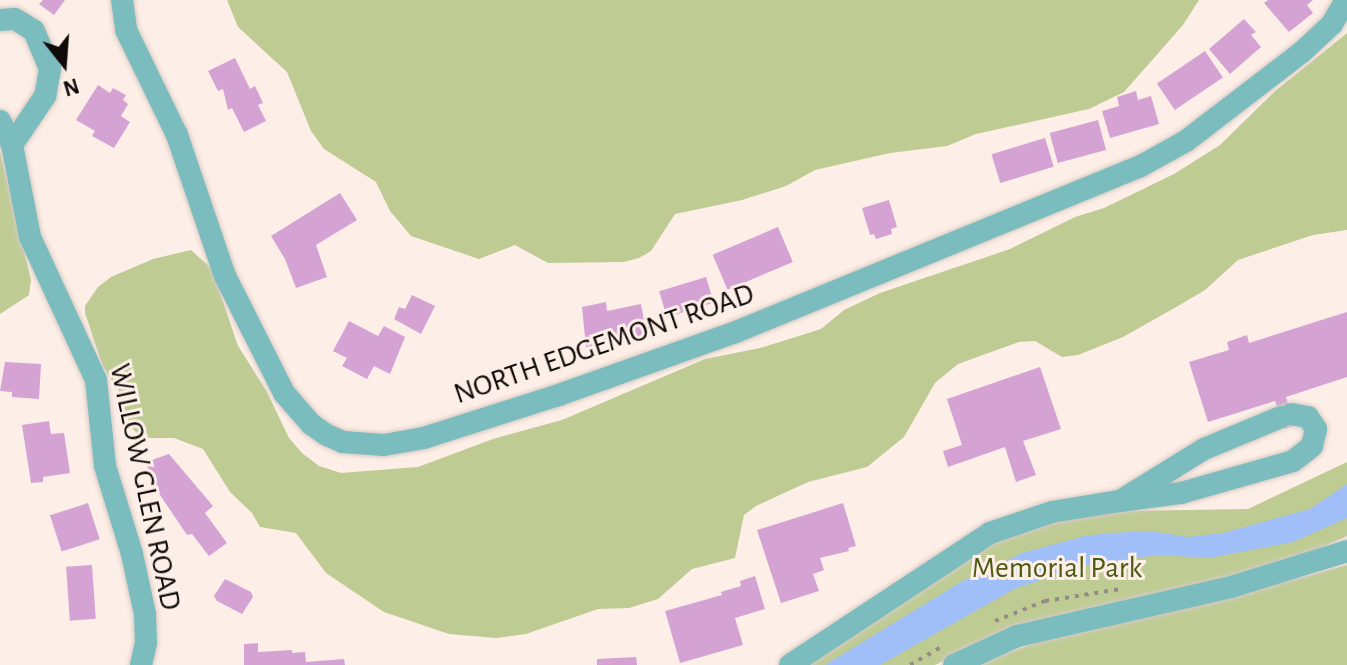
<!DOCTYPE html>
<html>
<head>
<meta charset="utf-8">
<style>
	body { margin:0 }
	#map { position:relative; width:1347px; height:665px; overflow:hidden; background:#fdefe7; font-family:"Alegreya Sans",sans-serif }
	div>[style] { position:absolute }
	.green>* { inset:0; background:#becc94 }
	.water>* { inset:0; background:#a0bef7 }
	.building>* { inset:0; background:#d4a3d4; transform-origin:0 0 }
	.path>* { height:4px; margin-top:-2px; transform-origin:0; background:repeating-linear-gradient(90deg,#968c87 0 4px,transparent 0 10px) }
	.roads { filter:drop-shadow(0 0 2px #d7cac3) drop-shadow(0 0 2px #d7cac3) }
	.minor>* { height:22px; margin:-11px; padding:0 11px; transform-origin:11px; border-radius:11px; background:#7bbdbf }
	span { translate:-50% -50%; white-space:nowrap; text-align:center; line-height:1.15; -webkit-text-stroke:6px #fdefe7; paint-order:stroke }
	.street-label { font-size:30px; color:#0f0a08 }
	.park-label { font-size:30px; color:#4d5a12 }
	.north { position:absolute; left:24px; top:24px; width:80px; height:80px; -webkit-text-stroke:6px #fdefe7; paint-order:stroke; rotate:163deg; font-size:22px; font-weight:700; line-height:32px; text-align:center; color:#0f0a08 }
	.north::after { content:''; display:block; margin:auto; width:28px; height:36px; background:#0f0a08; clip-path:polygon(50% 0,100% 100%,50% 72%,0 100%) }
</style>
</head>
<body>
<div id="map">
	<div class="green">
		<div style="clip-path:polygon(227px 0,1199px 0,1183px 25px,1124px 92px,1089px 109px,976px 134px,947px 146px,890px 153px,815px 170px,786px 186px,742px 200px,675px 214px,651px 251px,639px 258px,624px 262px,548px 263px,515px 245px,479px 259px,411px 236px,390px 211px,376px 182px,324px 149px,311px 131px,287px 72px,238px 27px)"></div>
		<div style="clip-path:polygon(1347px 33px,1347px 230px,1313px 235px,1238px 260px,1205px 290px,1178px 306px,1123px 337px,1078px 355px,1062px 357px,1035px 341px,1019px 342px,958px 364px,935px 383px,904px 437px,867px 467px,808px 482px,756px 506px,744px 515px,735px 558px,692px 569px,658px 599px,629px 608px,598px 609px,526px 634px,496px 638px,449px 634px,384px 612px,326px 573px,296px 533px,260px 527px,252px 513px,230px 492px,203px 449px,174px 438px,142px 438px,131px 427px,118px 389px,103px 367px,85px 313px,85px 306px,98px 287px,111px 277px,153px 259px,191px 250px,212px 269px,238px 346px,266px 390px,289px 438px,302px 453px,319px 466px,341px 473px,418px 467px,493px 439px,562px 420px,705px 359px,760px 348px,821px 329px,844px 310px,880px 293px,1010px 249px,1075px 217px,1104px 208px,1174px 174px,1220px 145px,1274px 92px)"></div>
		<div style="clip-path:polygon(0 151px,31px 280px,29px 295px,0 314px)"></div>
		<div style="clip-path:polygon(1347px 462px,1347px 536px,1305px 555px,1244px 573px,1016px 625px,935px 665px,809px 665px,1001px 538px,1065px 519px,1122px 511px,1248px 509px)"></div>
		<div style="clip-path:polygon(1347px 565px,1347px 665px,977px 665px,1045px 639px,1209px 603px)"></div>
	</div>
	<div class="water">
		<div style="clip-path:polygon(1347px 484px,1347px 518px,1293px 542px,1209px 558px,1159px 555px,1091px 564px,1016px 588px,880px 665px,825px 665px,961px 582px,1022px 553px,1085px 536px,1111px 533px,1150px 531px,1188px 537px,1223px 533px,1310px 509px)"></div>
	</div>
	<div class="building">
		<div style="clip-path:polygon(43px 0,65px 0,54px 15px,39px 4px)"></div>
		<div style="clip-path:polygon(1268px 0,1313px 0,1307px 5px,1313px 13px,1289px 32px,1264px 3px)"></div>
		<div style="clip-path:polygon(1244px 19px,1256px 32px,1251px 35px,1261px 47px,1230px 74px,1209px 49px)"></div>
		<div style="left:1205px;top:51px;width:32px;height:58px;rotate:56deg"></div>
		<div style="clip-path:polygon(235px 58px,250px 89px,255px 86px,263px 103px,258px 105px,266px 121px,244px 132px,232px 108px,228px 110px,223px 89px,218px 91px,208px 71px)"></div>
		<div style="clip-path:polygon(98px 85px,110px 93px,113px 88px,126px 95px,123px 100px,128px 104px,121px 116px,130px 122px,114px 148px,92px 136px,95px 131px,76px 120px)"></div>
		<div style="clip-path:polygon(1136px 91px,1138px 100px,1151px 96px,1159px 124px,1110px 138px,1102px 111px,1119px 106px,1117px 97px)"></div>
		<div style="left:1098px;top:120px;width:31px;height:50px;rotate:75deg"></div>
		<div style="left:1045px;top:138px;width:30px;height:56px;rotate:73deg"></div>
		<div style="clip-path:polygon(340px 193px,357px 220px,316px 245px,327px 277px,296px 288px,285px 259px,271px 236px)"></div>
		<div style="clip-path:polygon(889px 200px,897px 227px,891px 229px,892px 234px,876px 239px,874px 234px,870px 235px,862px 208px)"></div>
		<div style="left:778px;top:227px;width:38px;height:71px;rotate:67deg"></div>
		<div style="left:706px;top:277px;width:27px;height:49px;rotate:73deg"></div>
		<div style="clip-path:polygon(412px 295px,435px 306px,421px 334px,394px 319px,399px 307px,405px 309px)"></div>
		<div style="clip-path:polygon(606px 302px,607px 311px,641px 304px,647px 336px,586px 347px,582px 307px)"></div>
		<div style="clip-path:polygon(1347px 312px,1347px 377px,1286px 397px,1294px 426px,1285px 429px,1275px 401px,1208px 422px,1189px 362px,1229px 350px,1227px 342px,1247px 335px,1249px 343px)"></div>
		<div style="clip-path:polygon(349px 321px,378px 336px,384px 326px,405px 337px,390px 374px,374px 366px,367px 379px,342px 366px,347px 358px,333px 351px)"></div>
		<div style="clip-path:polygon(5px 362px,41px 364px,39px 399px,12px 397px,12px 392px,0 391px)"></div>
		<div style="clip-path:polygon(1040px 367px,1061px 429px,1023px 441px,1036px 475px,1016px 482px,1005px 447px,948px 467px,943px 451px,962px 445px,947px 399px)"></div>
		<div style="clip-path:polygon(49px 421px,51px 434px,64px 433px,70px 473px,43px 477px,43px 482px,31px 483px,22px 425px)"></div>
		<div style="clip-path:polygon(169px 454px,213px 506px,205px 513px,227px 543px,209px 556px,192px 534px,187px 535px,154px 486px,146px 462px)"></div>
		<div style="left:88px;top:503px;width:38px;height:40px;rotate:72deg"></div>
		<div style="clip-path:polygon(843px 503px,856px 546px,848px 548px,849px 551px,820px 558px,824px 570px,813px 574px,819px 591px,781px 603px,757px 530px)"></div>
		<div style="left:92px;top:565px;width:54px;height:26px;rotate:86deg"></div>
		<div style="clip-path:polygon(755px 576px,765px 609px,735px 618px,743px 645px,680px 663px,665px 611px,722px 595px,721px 592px,741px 586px,740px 581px)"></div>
		<div style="clip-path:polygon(225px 579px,251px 592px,253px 597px,242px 614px,217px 601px,214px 596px)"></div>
		<div style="clip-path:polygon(258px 643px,258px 652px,292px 650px,292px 653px,305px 652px,306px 662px,344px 659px,345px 665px,244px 665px,244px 644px)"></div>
		<div style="clip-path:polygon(636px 657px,637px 665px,597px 665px,597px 659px)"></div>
	</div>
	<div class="path">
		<div style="left:995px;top:621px;width:54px;rotate:-21.8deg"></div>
		<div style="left:1045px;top:601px;width:77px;rotate:-9deg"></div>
		<div style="left:910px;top:665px;width:39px;rotate:-30deg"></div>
	</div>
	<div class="roads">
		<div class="minor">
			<div style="left:122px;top:0;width:30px;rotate:82deg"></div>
			<div style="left:126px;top:30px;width:117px;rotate:64.1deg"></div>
			<div style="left:177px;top:135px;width:149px;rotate:71.2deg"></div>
			<div style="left:225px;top:276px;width:131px;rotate:63.2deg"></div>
			<div style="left:284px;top:393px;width:41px;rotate:48.9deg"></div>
			<div style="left:311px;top:424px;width:19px;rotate:35deg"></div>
			<div style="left:327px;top:435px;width:17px;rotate:24deg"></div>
			<div style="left:343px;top:442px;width:41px;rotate:4.2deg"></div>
			<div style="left:384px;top:445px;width:41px;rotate:-9.9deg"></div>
			<div style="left:424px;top:438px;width:139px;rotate:-17.7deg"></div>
			<div style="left:556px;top:396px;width:191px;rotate:-19.6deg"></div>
			<div style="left:736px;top:332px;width:435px;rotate:-22.3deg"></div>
			<div style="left:1139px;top:167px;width:54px;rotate:-29deg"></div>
			<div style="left:1186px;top:141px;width:146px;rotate:-37.5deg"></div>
			<div style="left:1302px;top:52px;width:41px;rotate:-43deg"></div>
			<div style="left:1332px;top:24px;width:28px;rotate:-60deg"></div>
			<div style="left:0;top:20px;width:15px;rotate:-4deg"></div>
			<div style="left:15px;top:19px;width:22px;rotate:32deg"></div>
			<div style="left:34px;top:31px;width:41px;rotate:67.2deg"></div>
			<div style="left:50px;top:69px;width:27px;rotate:100deg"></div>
			<div style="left:45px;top:96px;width:59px;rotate:124deg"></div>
			<div style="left:0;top:121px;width:27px;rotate:63deg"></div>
			<div style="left:12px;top:145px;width:94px;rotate:78.9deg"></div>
			<div style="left:30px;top:237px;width:157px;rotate:65.2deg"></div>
			<div style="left:96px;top:380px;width:86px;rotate:84deg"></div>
			<div style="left:105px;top:466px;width:92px;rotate:72.9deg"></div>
			<div style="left:132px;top:554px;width:61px;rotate:77.8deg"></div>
			<div style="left:145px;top:614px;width:29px;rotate:88deg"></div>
			<div style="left:146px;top:643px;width:23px;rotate:103deg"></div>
			<div style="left:1281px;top:417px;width:83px;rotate:157.4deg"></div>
			<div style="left:1204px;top:449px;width:99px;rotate:148.2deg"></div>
			<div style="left:1120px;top:501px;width:62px;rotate:-7.5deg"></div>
			<div style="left:1181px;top:493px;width:116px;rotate:-15.9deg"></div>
			<div style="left:1293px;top:461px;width:24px;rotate:-38deg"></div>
			<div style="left:1312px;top:446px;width:17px;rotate:-77deg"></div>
			<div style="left:1316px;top:429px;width:14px;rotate:-124deg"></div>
			<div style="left:1308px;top:417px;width:17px;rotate:-170deg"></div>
			<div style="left:790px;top:665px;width:240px;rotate:-33.4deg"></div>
			<div style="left:990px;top:533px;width:65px;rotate:-18.7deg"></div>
			<div style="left:1052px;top:512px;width:69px;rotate:-9.2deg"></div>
			<div style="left:954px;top:665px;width:69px;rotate:-24.7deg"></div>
			<div style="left:1017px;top:636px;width:220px;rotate:-12.9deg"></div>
			<div style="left:1231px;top:587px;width:121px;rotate:-17.2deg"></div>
		</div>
	</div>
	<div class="street-label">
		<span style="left:604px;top:344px;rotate:-19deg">NORTH EDGEMONT ROAD</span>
		<span style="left:145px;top:487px;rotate:78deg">WILLOW GLEN ROAD</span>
	</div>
	<div class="park-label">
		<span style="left:1057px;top:568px">Memorial Park</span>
	</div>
	<div class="north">N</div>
</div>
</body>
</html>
